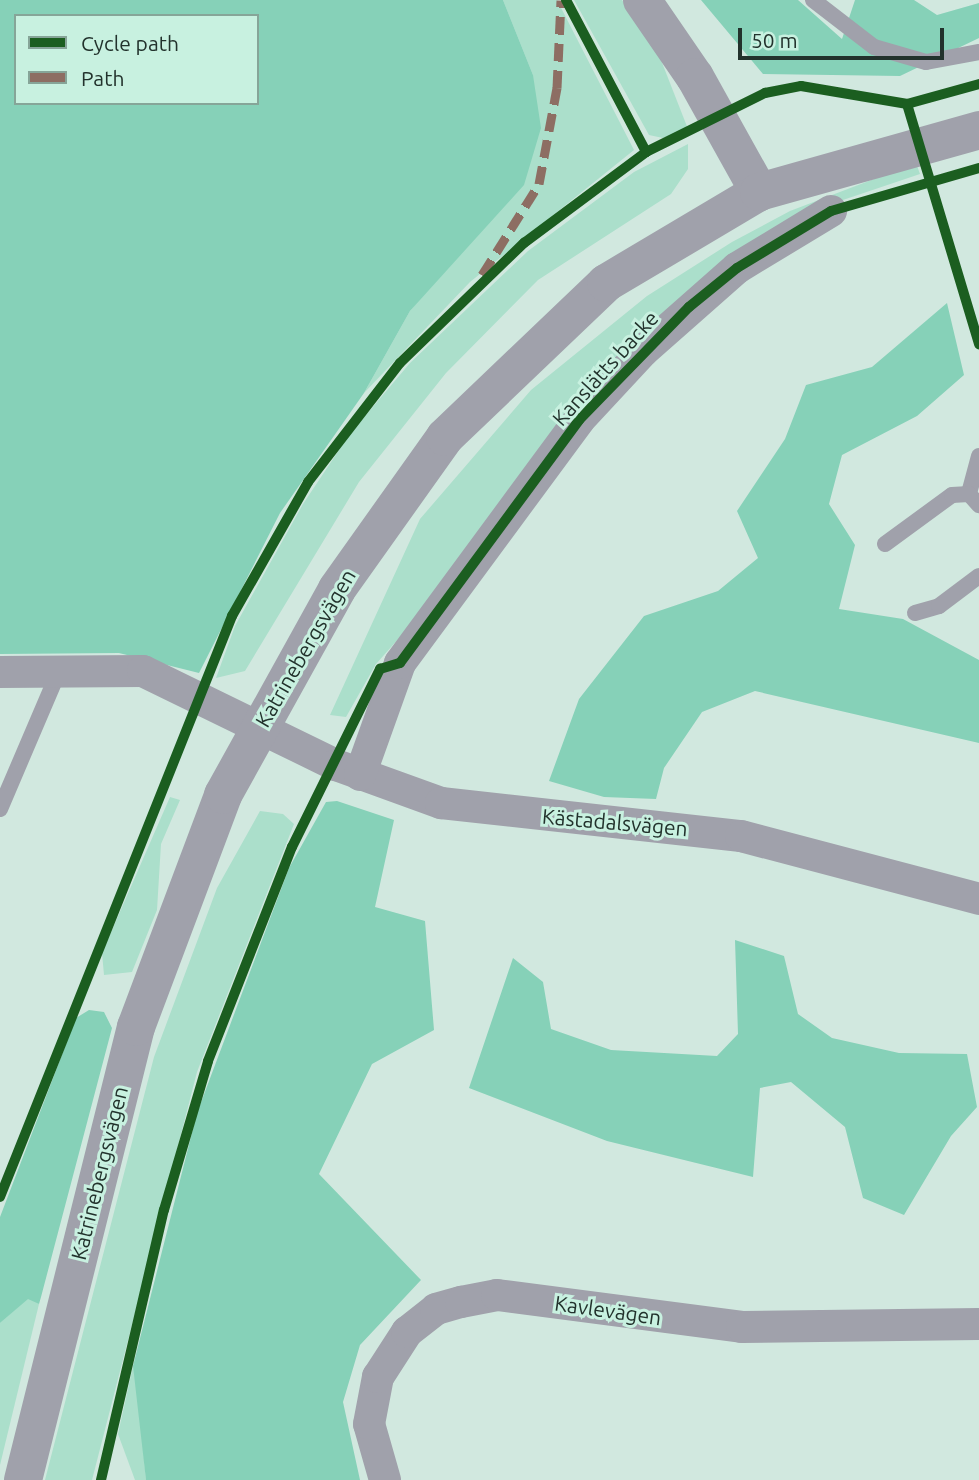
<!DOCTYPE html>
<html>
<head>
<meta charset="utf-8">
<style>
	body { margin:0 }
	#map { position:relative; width:979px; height:1480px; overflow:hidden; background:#d1e8df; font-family:Ubuntu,sans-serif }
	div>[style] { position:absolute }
	.green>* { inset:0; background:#abdfcb }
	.forest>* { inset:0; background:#86d1b8 }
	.service>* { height:16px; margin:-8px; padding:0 8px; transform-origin:8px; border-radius:8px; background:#a0a1ab }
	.minor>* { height:32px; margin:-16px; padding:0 16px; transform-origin:16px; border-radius:16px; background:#a0a1ab }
	.tertiary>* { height:38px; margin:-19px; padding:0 19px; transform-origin:19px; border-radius:19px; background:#a0a1ab }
	.quiet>* { height:9px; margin-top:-4.5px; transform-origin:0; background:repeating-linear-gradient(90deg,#8d6e63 0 18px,transparent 0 27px) }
	.cycleway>* { height:10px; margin:-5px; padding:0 5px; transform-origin:5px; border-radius:5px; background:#1b5e20 }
	span { translate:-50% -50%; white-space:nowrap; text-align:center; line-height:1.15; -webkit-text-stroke:6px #c8f1e0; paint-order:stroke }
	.street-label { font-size:21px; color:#22322c }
	.legend { position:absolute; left:14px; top:14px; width:245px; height:91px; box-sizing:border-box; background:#c8f1e0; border:2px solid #86a598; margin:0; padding:9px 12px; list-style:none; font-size:21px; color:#22322c }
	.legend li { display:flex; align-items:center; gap:14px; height:35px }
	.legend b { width:35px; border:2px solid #86a598 }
	.scale { position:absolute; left:738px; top:28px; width:206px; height:32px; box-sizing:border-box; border:4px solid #22322c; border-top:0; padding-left:9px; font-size:21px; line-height:24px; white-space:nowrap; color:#22322c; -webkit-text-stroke:5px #c8f1e0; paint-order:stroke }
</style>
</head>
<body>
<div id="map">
	<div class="green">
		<div style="clip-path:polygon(503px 0,557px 0,634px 150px,470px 282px,364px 393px,410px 311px,449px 263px,533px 75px)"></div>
		<div style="clip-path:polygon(574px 0,622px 0,659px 55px,688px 129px,663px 138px,649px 135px)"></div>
		<div style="clip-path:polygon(688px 144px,688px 169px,671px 194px,538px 280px,446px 373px,359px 482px,245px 671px,216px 678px,235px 626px,303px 504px,349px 435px,410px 363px,528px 251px,634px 172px)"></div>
		<div style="clip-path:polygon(916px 163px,920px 174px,834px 203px,741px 253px,376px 664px,346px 717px,330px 715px,420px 519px,531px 390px,647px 296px,732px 242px,790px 211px)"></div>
		<div style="clip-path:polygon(170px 797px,180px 800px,161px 844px,157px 910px,132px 972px,104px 975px,102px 953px)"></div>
		<div style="clip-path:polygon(260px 811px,283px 814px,294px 824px,197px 1072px,92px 1480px,45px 1480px,154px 1057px,217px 888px)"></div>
		<div style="clip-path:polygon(28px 1298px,39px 1304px,0 1465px,0 1323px)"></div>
		<div style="clip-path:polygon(133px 1366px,136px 1371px,146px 1480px,135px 1480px,118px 1434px)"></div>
	</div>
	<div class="forest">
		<div style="clip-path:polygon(evenodd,0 0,503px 0,533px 75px,541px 128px,524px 185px,410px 311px,364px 393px,280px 513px,199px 673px,119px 653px,0 654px,0 0,16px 16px,257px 16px,257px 103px,16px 103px,16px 16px)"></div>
		<div style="clip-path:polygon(701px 0,798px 0,842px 39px,855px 0,914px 0,937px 15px,979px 3px,979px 38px,900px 76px,763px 74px)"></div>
		<div style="clip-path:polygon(947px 303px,964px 375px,917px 416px,842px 455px,829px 504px,855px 545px,839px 609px,903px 619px,979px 660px,979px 743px,755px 691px,702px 712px,664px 768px,656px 799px,604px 797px,549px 781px,579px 699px,644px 616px,718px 591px,758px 558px,737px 511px,785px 439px,806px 385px,872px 367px)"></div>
		<div style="clip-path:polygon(337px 801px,394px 820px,375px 907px,425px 921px,434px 1030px,372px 1064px,319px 1174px,421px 1280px,360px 1345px,343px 1402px,360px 1480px,146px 1480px,133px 1366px,197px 1113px,289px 868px,326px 802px)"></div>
		<div style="clip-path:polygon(735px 940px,784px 956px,798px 1014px,832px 1038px,899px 1053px,967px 1054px,977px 1107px,951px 1136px,904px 1215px,863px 1198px,845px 1127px,791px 1082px,760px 1088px,753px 1177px,607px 1141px,469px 1088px,513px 958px,543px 982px,551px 1029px,611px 1050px,717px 1056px,738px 1034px)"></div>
		<div style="clip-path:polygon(89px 1010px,104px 1012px,112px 1028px,41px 1297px,39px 1304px,28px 1299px,0 1323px,0 1217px,76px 1018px)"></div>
	</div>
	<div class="service">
		<div style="left:813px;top:0;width:77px;rotate:37.6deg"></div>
		<div style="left:874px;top:47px;width:54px;rotate:16.1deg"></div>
		<div style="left:926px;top:62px;width:54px;rotate:-10.7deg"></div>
		<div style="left:979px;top:456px;width:39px;rotate:105deg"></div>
		<div style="left:969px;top:494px;width:15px;rotate:48deg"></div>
		<div style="left:885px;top:544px;width:83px;rotate:-36.2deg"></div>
		<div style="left:952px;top:495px;width:17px;rotate:-3deg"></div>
		<div style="left:915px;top:613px;width:25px;rotate:-16deg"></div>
		<div style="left:939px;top:606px;width:50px;rotate:-36.9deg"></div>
		<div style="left:0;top:809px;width:150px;rotate:-66.9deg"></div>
	</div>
	<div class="minor">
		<div style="left:0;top:672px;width:143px;rotate:-0.4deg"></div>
		<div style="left:143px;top:671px;width:215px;rotate:26deg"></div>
		<div style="left:336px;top:765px;width:112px;rotate:19.9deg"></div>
		<div style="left:441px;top:803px;width:302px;rotate:6.3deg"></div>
		<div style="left:741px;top:836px;width:246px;rotate:14.8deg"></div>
		<div style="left:360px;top:775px;width:119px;rotate:-70.3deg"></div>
		<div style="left:400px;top:663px;width:302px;rotate:-53.6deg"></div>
		<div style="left:579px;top:420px;width:94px;rotate:-47.2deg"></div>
		<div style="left:643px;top:351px;width:125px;rotate:-41.4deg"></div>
		<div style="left:737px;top:268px;width:110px;rotate:-31.2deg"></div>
		<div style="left:385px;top:1480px;width:58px;rotate:-105.9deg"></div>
		<div style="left:369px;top:1424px;width:48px;rotate:-79.2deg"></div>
		<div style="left:378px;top:1377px;width:54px;rotate:-57.2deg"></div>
		<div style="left:407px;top:1332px;width:37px;rotate:-38deg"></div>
		<div style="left:436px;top:1309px;width:26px;rotate:-16deg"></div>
		<div style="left:461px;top:1302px;width:37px;rotate:-11deg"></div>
		<div style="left:497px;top:1295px;width:247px;rotate:7.4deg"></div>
		<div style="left:742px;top:1327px;width:237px;rotate:-0.7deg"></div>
	</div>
	<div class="tertiary">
		<div style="left:642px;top:0;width:93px;rotate:55.5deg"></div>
		<div style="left:695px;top:77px;width:132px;rotate:60.9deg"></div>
		<div style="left:23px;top:1480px;width:467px;rotate:-76deg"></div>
		<div style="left:136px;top:1027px;width:248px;rotate:-69.4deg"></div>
		<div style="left:223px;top:795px;width:235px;rotate:-61deg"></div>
		<div style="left:337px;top:589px;width:186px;rotate:-54.6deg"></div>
		<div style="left:445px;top:437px;width:223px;rotate:-43.7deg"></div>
		<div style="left:606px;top:283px;width:178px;rotate:-30.7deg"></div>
		<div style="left:759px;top:192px;width:229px;rotate:-15.7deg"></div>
	</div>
	<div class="quiet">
		<div style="left:482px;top:275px;width:107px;rotate:-57.9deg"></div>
		<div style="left:539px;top:184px;width:98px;rotate:-79.4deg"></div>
		<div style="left:557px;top:88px;width:88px;rotate:-87.4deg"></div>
	</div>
	<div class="cycleway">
		<div style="left:566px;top:0;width:172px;rotate:62.2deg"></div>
		<div style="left:907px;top:104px;width:251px;rotate:73.3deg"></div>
		<div style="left:0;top:1197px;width:626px;rotate:-68.23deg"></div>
		<div style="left:232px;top:616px;width:154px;rotate:-60.4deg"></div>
		<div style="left:308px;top:482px;width:150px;rotate:-52.3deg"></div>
		<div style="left:400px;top:363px;width:173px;rotate:-44.1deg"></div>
		<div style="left:524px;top:243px;width:152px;rotate:-36.7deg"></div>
		<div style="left:646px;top:152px;width:133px;rotate:-26.4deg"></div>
		<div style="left:765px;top:93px;width:37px;rotate:-11deg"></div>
		<div style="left:801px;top:86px;width:108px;rotate:9.6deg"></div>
		<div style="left:907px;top:104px;width:75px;rotate:-15.5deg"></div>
		<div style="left:101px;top:1480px;width:277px;rotate:-76.9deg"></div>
		<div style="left:164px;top:1210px;width:155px;rotate:-73.5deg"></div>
		<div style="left:208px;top:1061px;width:230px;rotate:-68.6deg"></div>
		<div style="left:292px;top:847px;width:199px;rotate:-63.7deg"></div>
		<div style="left:380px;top:669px;width:21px;rotate:-17deg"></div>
		<div style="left:400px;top:663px;width:302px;rotate:-53.6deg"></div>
		<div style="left:579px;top:420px;width:158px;rotate:-45.8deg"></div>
		<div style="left:689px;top:307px;width:62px;rotate:-39.1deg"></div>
		<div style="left:737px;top:268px;width:110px;rotate:-31.2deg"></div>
		<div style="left:831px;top:211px;width:154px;rotate:-16.2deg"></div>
	</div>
	<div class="street-label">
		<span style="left:605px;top:368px;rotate:-48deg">Kanslätts backe</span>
		<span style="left:305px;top:648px;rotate:-60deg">Katrinebergsvägen</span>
		<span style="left:615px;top:822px;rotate:5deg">Kästadalsvägen</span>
		<span style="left:99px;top:1173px;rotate:-76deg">Katrinebergsvägen</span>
		<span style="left:608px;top:1310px;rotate:8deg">Kavlevägen</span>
	</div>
	<ul class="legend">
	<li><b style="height:9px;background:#1b5e20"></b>Cycle path</li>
	<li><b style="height:9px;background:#8d6e63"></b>Path</li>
	</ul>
	<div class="scale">50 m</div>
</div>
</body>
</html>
